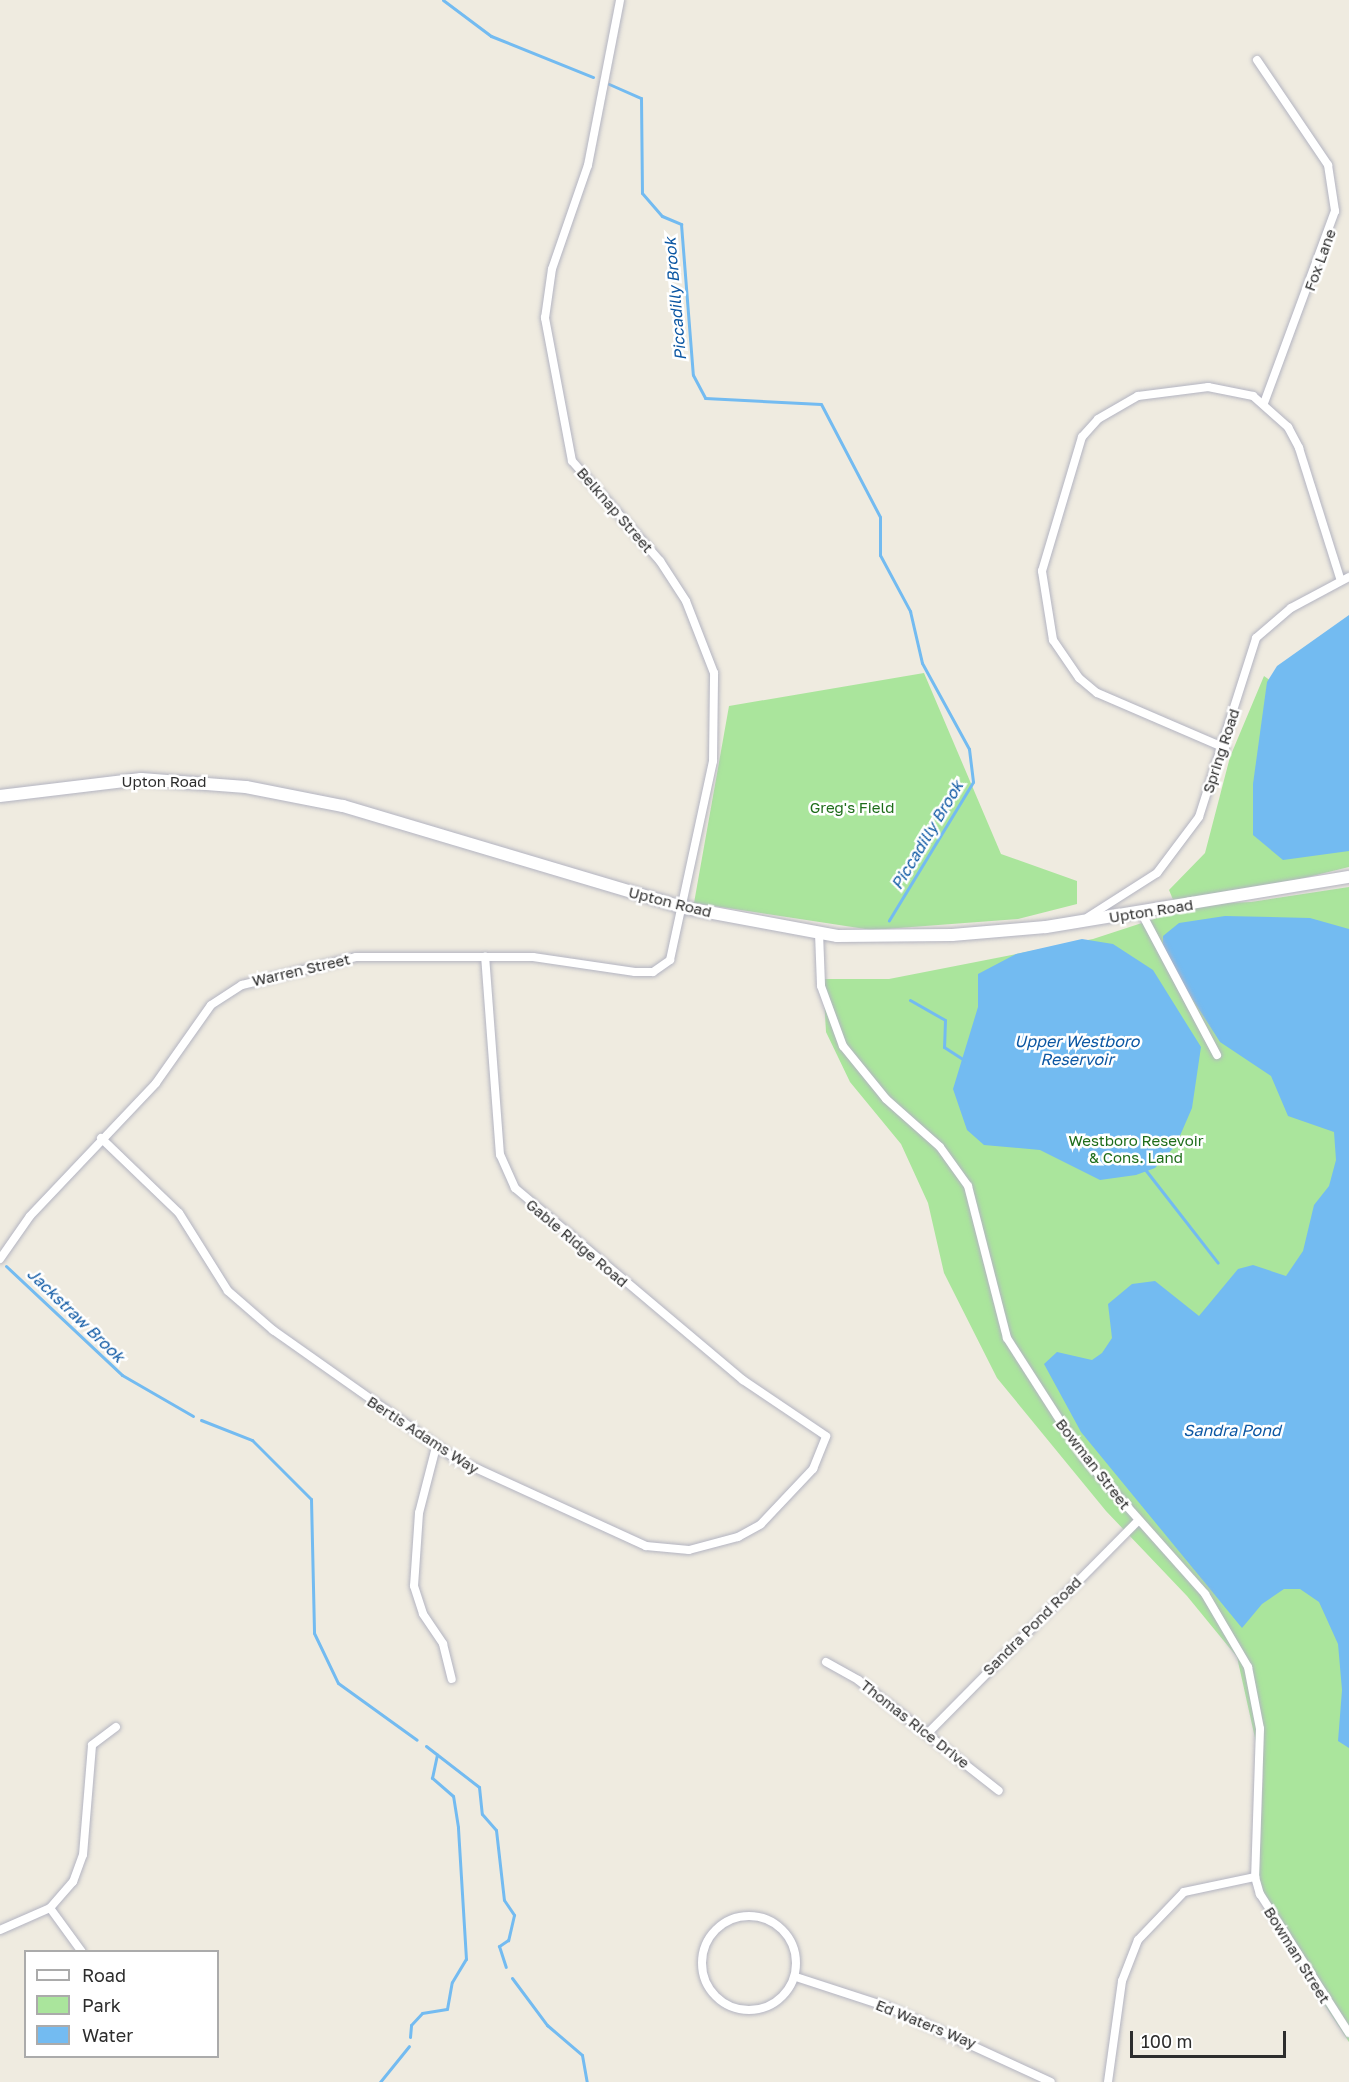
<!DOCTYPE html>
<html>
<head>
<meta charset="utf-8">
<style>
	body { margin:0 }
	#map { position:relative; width:1349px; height:2082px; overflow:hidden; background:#efebe0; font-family:"Golos Text",sans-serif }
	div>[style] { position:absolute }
	.green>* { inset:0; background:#aae59c }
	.water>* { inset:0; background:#73bbf1 }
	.stream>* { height:3px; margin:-1.5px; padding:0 1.5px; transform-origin:1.5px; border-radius:1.5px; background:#73bbf1 }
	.roads { filter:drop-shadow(0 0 2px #b3b4c1) drop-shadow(0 0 2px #b3b4c1) }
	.minor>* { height:8px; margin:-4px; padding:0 4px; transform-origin:4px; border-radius:4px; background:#fff }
	.minor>.ring { margin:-4px; padding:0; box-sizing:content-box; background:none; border:8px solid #fff; border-radius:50% }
	.secondary>* { height:12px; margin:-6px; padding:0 6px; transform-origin:6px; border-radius:6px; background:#fff }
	span { translate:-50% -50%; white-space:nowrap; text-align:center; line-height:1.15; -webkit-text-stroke:5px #fff; paint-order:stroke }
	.street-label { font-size:15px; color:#2d2d2d }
	.park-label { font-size:15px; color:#1e6d1a }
	.water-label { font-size:16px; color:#0c57a3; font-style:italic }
	.legend { position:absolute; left:24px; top:1950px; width:195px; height:108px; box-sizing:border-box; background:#fff; border:2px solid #ababab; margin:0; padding:8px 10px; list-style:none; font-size:18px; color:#2d2d2d }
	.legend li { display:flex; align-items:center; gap:12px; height:30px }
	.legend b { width:30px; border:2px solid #ababab }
	.scale { position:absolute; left:1130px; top:2031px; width:156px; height:27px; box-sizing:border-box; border:3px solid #2d2d2d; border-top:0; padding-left:8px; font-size:18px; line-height:21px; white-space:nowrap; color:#2d2d2d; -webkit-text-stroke:4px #fff; paint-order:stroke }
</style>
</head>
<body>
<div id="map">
	<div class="green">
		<div style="clip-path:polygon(924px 673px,1001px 854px,1077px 881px,1077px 904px,1018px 919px,872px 930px,694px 903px,729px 706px)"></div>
		<div style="clip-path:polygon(1264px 676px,1349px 738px,1349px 867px,1177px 909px,1169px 890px,1205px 853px,1230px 757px)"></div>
		<div style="clip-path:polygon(1349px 887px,1349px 2042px,1269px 1920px,1258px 1893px,1263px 1774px,1237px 1657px,1187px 1596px,1106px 1511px,997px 1378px,944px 1273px,928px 1203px,901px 1144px,850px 1082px,826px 1032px,823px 979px,889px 979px,1093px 939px,1200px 904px,1251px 902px)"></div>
	</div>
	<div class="water">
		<div style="clip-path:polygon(1349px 615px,1349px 851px,1283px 860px,1253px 835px,1253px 784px,1267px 682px,1277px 666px)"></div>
		<div style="clip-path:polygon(1225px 916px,1310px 918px,1349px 929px,1349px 1748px,1338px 1741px,1342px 1690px,1338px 1644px,1319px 1602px,1300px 1589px,1284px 1589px,1262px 1604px,1242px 1628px,1081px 1432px,1044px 1364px,1057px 1352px,1092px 1360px,1102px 1353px,1112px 1338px,1108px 1304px,1132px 1284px,1155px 1281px,1199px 1316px,1238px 1269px,1253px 1265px,1286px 1276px,1303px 1251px,1314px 1205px,1329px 1186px,1336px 1160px,1334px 1132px,1288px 1116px,1271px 1076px,1220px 1042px,1163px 953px,1163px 936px,1179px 923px)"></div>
		<div style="clip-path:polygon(1082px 939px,1113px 944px,1153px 970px,1201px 1047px,1192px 1108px,1176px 1145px,1155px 1168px,1136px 1175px,1100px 1180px,1040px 1150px,984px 1145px,967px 1130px,953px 1089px,978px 1007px,978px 974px,1016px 954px)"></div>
	</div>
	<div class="stream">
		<div style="left:443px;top:0;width:60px;rotate:36.9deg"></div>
		<div style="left:491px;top:36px;width:110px;rotate:21.9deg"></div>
		<div style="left:609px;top:84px;width:35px;rotate:24deg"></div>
		<div style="left:641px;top:98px;width:95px;rotate:89.4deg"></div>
		<div style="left:642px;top:193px;width:30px;rotate:49deg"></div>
		<div style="left:662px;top:216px;width:21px;rotate:23deg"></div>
		<div style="left:681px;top:224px;width:151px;rotate:85.5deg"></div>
		<div style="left:693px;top:375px;width:26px;rotate:62deg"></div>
		<div style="left:705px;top:398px;width:116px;rotate:3deg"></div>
		<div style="left:821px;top:404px;width:127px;rotate:62.4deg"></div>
		<div style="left:880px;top:517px;width:38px;rotate:90deg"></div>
		<div style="left:880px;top:555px;width:64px;rotate:61.8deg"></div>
		<div style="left:910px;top:611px;width:53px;rotate:77deg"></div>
		<div style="left:922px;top:663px;width:98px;rotate:61.3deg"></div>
		<div style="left:969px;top:749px;width:33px;rotate:83deg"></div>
		<div style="left:973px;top:782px;width:162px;rotate:121.3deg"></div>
		<div style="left:910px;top:1000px;width:40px;rotate:29.7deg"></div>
		<div style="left:945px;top:1020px;width:27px;rotate:92deg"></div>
		<div style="left:944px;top:1047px;width:24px;rotate:33deg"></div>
		<div style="left:1144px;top:1168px;width:120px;rotate:52.1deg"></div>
		<div style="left:6px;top:1266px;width:159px;rotate:43.2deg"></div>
		<div style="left:122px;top:1375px;width:82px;rotate:30deg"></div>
		<div style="left:201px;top:1420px;width:55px;rotate:21.4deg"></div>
		<div style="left:252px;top:1440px;width:83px;rotate:45deg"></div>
		<div style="left:311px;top:1499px;width:134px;rotate:88.7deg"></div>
		<div style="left:314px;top:1633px;width:55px;rotate:64.4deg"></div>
		<div style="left:338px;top:1683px;width:97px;rotate:35.8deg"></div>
		<div style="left:426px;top:1746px;width:67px;rotate:37.7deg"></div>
		<div style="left:479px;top:1787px;width:27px;rotate:84deg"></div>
		<div style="left:482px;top:1814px;width:21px;rotate:49deg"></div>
		<div style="left:496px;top:1830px;width:70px;rotate:83.5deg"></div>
		<div style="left:504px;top:1900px;width:18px;rotate:56deg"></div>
		<div style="left:514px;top:1915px;width:26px;rotate:103deg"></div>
		<div style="left:508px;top:1940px;width:11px;rotate:146deg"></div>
		<div style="left:499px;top:1946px;width:22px;rotate:72deg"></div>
		<div style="left:512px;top:1978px;width:59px;rotate:53.3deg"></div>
		<div style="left:547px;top:2025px;width:46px;rotate:40.6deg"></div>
		<div style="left:582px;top:2055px;width:27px;rotate:80deg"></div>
		<div style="left:410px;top:2037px;width:12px;rotate:-85deg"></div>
		<div style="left:411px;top:2025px;width:16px;rotate:-47deg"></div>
		<div style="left:422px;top:2013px;width:25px;rotate:-9deg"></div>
		<div style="left:447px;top:2009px;width:27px;rotate:-80deg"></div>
		<div style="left:452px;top:1982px;width:27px;rotate:-59deg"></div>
		<div style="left:466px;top:1959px;width:132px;rotate:-93.5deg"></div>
		<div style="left:458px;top:1827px;width:31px;rotate:-99deg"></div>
		<div style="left:453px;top:1796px;width:28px;rotate:-139deg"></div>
		<div style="left:432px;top:1778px;width:24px;rotate:-78deg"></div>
		<div style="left:380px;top:2082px;width:46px;rotate:-51.1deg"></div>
	</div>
	<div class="roads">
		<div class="minor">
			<div style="left:1257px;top:60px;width:127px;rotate:55.9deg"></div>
			<div style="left:1328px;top:165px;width:47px;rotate:81.3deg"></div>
			<div style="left:1335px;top:211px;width:205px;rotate:110.3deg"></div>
			<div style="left:1225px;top:748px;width:139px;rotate:-156.7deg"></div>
			<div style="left:1097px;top:693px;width:23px;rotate:-140deg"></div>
			<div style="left:1079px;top:678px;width:46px;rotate:-124.4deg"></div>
			<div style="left:1053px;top:640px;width:70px;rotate:-99.1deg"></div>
			<div style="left:1042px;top:571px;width:140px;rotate:-73.4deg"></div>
			<div style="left:1082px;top:437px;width:24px;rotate:-48deg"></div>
			<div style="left:1098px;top:419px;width:46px;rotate:-29.9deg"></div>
			<div style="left:1138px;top:396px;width:71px;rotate:-7.3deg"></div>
			<div style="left:1208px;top:387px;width:46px;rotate:11.3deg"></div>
			<div style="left:1253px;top:396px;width:47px;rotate:41.5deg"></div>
			<div style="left:1288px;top:427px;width:24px;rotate:62deg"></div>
			<div style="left:1299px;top:448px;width:139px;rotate:72.5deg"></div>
			<div style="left:1141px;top:912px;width:162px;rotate:62deg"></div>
			<div style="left:1088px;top:917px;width:82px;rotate:-32.5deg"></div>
			<div style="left:1157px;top:873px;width:70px;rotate:-53.1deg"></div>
			<div style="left:1199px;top:817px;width:188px;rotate:-72.3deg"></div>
			<div style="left:1256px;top:638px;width:46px;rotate:-40.6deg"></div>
			<div style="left:1291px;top:608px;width:66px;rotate:-28.1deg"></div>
			<div style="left:819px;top:933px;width:53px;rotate:87.8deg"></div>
			<div style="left:821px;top:986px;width:64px;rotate:69.9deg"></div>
			<div style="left:843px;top:1046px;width:68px;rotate:50.9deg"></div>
			<div style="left:886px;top:1099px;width:72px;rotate:41.6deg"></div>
			<div style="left:940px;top:1147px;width:48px;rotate:54.3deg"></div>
			<div style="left:968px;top:1186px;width:157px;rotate:75.6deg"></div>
			<div style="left:1007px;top:1338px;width:143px;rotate:57.3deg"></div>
			<div style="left:1084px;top:1458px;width:182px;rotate:48.3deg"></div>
			<div style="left:1205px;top:1594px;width:85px;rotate:59.5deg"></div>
			<div style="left:1248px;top:1667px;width:63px;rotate:79deg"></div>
			<div style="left:1260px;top:1729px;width:148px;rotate:91.9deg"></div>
			<div style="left:1255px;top:1877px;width:18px;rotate:74deg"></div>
			<div style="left:1260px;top:1894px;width:165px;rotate:57.4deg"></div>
			<div style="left:101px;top:1138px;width:108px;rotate:43.9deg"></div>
			<div style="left:179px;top:1213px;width:92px;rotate:57.9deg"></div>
			<div style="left:228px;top:1291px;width:60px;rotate:40.9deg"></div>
			<div style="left:273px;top:1330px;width:224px;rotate:35.2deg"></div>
			<div style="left:456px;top:1459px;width:209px;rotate:24.6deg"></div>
			<div style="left:646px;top:1546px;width:43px;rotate:5.3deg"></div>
			<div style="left:689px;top:1550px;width:51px;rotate:-14.9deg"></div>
			<div style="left:738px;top:1537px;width:26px;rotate:-29deg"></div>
			<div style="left:761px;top:1524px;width:76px;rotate:-46.6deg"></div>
			<div style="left:813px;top:1469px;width:35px;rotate:-68deg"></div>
			<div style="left:826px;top:1436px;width:100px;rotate:-146deg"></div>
			<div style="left:743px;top:1380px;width:298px;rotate:-139.9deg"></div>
			<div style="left:515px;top:1188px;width:36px;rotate:-114deg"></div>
			<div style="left:500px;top:1155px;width:199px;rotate:-94.3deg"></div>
			<div style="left:0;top:1259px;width:52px;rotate:-55.1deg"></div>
			<div style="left:30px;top:1216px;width:183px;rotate:-46.5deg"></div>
			<div style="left:156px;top:1083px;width:95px;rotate:-54.8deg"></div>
			<div style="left:211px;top:1005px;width:37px;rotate:-33deg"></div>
			<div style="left:242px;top:985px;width:117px;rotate:-13.8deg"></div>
			<div style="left:356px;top:957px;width:177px"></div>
			<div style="left:533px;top:957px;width:103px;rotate:8.4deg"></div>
			<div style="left:635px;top:972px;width:18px"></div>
			<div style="left:653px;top:972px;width:21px;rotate:-35deg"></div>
			<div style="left:670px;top:960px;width:204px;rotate:-77.8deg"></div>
			<div style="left:713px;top:761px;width:88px;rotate:-89.3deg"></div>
			<div style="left:714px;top:673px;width:77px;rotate:-111.3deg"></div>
			<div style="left:686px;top:601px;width:48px;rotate:-123deg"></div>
			<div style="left:660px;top:561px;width:133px;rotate:-131.3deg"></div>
			<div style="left:572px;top:461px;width:146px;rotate:-100.7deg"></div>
			<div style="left:545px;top:318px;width:49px;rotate:-81.9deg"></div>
			<div style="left:552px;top:269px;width:110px;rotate:-70.9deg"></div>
			<div style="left:588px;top:165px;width:168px;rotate:-79deg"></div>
			<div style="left:436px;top:1447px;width:68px;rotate:104.4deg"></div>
			<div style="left:419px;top:1513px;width:73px;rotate:93.9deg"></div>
			<div style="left:414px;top:1586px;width:29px;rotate:72deg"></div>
			<div style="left:423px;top:1614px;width:36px;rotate:56deg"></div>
			<div style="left:443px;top:1644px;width:36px;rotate:76deg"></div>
			<div style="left:826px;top:1662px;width:37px;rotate:29deg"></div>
			<div style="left:858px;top:1680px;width:179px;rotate:38.2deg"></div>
			<div style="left:928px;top:1733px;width:298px;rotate:-45.3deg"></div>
			<div style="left:50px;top:1908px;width:54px;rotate:54deg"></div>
			<div class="ring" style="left:702px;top:1916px;width:86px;height:86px"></div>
			<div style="left:0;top:1930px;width:55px;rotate:-23.7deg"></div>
			<div style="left:50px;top:1908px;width:35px;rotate:-49deg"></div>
			<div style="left:73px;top:1882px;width:29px;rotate:-70deg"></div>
			<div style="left:83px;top:1855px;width:110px;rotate:-85.3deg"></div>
			<div style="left:92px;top:1745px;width:30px;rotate:-37deg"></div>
			<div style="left:796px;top:1977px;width:97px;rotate:18.1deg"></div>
			<div style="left:888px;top:2007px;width:179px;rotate:24.7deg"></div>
			<div style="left:1108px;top:2082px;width:102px;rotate:-82.1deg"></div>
			<div style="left:1122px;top:1981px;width:44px;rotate:-68.7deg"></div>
			<div style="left:1138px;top:1940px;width:66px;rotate:-46.2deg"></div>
			<div style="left:1184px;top:1892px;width:73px;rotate:-11.9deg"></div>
		</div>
		<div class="secondary">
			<div style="left:0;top:796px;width:142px;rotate:-6.9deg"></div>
			<div style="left:141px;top:779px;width:105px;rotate:4.4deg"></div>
			<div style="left:246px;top:787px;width:99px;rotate:11.1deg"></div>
			<div style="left:343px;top:806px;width:353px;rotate:16.6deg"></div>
			<div style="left:681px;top:907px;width:159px;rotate:10.5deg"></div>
			<div style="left:837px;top:936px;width:115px;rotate:-0.5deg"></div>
			<div style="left:952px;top:935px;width:94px;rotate:-4.9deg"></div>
			<div style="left:1046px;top:927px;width:307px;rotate:-9.4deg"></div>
		</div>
	</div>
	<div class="street-label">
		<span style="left:1320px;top:260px;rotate:-70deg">Fox Lane</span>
		<span style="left:615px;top:510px;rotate:49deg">Belknap Street</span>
		<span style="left:1221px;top:751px;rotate:-72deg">Spring Road</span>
		<span style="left:164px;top:782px">Upton Road</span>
		<span style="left:670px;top:902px;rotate:14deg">Upton Road</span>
		<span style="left:1151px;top:911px;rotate:-9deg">Upton Road</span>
		<span style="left:301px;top:970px;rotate:-13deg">Warren Street</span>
		<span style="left:577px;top:1243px;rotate:40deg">Gable Ridge Road</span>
		<span style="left:423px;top:1435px;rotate:33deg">Bertis Adams Way</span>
		<span style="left:1093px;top:1464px;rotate:52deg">Bowman Street</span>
		<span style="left:1032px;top:1626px;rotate:-45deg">Sandra Pond Road</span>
		<span style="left:915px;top:1724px;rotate:38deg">Thomas Rice Drive</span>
		<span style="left:1297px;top:1955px;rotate:58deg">Bowman Street</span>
		<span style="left:926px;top:2024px;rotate:22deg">Ed Waters Way</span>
	</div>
	<div class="park-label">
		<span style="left:852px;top:808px">Greg's Field</span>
		<span style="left:1136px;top:1149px">Westboro Resevoir<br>&amp; Cons. Land</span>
	</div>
	<div class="water-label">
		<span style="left:675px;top:299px;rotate:-95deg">Piccadilly Brook</span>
		<span style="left:927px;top:835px;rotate:-59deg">Piccadilly Brook</span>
		<span style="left:1077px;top:1050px">Upper Westboro<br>Reservoir</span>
		<span style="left:76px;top:1315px;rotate:44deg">Jackstraw Brook</span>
		<span style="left:1232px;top:1430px">Sandra Pond</span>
	</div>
	<ul class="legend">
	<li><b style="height:8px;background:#fff"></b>Road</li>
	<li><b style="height:16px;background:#aae59c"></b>Park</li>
	<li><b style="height:16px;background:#73bbf1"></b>Water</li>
	</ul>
	<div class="scale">100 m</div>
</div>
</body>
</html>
